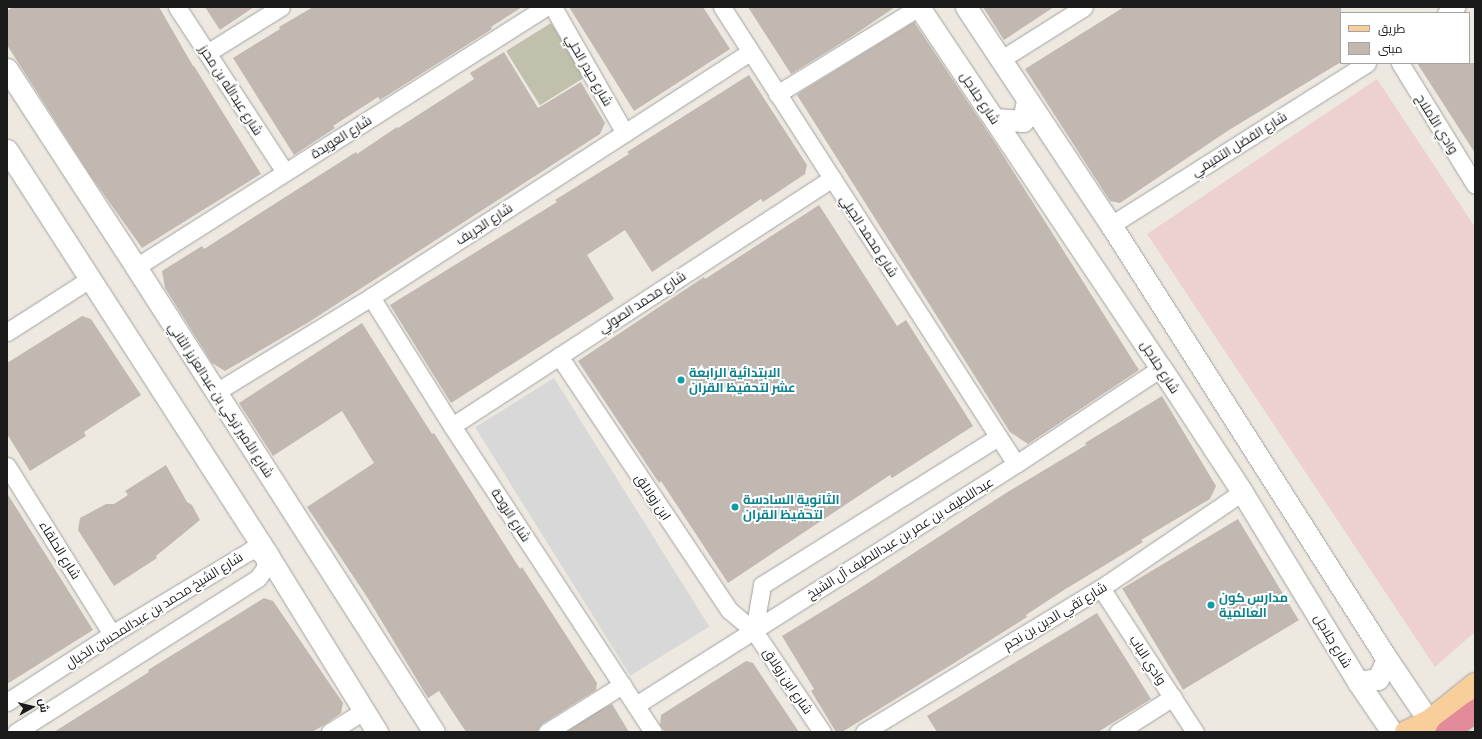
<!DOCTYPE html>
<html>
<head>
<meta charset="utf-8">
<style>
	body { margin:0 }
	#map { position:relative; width:1482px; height:739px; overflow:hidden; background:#ede9e1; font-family:Barlow,Cairo,sans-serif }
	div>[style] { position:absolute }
	.residential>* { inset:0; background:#d9d8d8; transform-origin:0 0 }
	.commercial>* { inset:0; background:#edd1d0 }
	.construction>* { inset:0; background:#c0c0ad; transform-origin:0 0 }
	.building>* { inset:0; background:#c1b8b1; transform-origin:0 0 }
	.roads { filter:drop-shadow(0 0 1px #a2a2a2) drop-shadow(0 0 1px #a2a2a2) }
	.minor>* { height:17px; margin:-8.5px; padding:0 8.5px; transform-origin:8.5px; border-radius:8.5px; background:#fff }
	.tertiary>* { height:21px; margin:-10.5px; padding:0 10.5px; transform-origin:10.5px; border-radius:10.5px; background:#fff }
	.primary>* { height:22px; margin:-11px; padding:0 11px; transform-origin:11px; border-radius:11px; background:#f8cf9a }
	.motorway>* { height:22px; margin:-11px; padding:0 11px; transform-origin:11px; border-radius:11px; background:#e38a9b }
	.dots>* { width:11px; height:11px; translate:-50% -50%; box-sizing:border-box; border:2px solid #fff; border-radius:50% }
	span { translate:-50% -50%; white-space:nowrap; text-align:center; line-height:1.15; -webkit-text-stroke:4px #fff; paint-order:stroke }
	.street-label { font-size:13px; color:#1b1b1b }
	.culture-label { font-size:13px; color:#0d838f; font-weight:700 }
	.left { translate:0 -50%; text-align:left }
	.frame { position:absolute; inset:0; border:8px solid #1b1b1b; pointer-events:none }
	.legend { position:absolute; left:1340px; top:12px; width:130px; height:52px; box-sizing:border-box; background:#fff; border:1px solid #a4a4a4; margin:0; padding:5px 7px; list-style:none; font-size:12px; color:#1b1b1b }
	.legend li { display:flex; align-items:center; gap:8px; height:20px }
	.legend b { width:20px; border:1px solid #a4a4a4 }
	.north { position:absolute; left:12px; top:687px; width:40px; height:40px; -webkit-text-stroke:3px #fff; paint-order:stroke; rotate:82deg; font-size:11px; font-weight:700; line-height:16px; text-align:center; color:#1b1b1b }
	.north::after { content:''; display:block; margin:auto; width:14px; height:18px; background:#1b1b1b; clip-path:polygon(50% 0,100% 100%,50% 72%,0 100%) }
</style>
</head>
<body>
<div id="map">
	<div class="residential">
		<div style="left:554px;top:378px;width:293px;height:93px;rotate:58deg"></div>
	</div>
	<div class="commercial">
		<div style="clip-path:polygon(1377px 79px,1475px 227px,1475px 632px,1435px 667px,1147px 234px)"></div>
	</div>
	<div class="construction">
		<div style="left:551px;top:23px;width:64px;height:53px;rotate:58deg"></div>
	</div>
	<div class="building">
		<div style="clip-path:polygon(13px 7px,159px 7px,193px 66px,194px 66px,261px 174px,142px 248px,90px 175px,7px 45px,7px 11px)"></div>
		<div style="clip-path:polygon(205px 7px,254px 7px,220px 30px)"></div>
		<div style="clip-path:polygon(313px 7px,522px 7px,491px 27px,492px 29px,380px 100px,378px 97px,333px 126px,335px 128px,294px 155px,233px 58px,280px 29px,279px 27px)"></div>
		<div style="clip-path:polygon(569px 7px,703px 7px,730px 49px,634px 111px)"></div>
		<div style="clip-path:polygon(748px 7px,895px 7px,851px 37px,791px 74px)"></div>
		<div style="clip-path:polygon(983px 7px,1054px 7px,1004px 40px)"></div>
		<div style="clip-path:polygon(1124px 7px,1341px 7px,1341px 62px,1229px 130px,1120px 203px,1110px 201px,1025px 69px)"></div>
		<div style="clip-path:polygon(914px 22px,994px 141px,1139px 370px,1028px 444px,1010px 432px,797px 95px,802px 91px)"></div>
		<div style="clip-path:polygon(504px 52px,538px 108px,581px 82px,605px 123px,600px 134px,309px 322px,225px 371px,212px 363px,165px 288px,162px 271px,202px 246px,204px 249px,356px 152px,357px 154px,397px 127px,398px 128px,474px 79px,470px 73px)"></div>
		<div style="clip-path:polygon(1417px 63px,1475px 63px,1475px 153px)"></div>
		<div style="clip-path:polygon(749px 75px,807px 165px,805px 174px,763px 202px,761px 199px,652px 272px,625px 230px,587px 255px,614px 299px,451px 403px,390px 305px,557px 202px,555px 200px,629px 154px,627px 152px)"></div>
		<div style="clip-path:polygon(819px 205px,897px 326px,906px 320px,973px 426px,892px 478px,890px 475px,728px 583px,661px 481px,659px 483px,578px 361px,704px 277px,705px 279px)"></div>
		<div style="clip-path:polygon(82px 316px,91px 319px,141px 395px,84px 432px,86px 436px,30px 471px,7px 434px,7px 363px)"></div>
		<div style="clip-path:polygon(362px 323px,432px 434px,434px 433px,520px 569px,522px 567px,597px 683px,596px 690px,542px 724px,537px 732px,466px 732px,439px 691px,428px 698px,367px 597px,307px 507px,374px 463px,342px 411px,273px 456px,239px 403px)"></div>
		<div style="clip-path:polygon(1162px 396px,1216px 486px,1210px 499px,1141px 540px,1143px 542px,1064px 590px,1026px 615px,1027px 617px,951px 665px,842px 732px,836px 732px,811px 691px,814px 689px,782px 636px,857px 590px,1006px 493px,1086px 445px,1085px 443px)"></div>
		<div style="clip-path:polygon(166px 465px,187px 502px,192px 505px,200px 520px,156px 556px,157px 558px,114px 586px,78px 530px,80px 518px,106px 504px,114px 504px,128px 495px,125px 491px)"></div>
		<div style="clip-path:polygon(7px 493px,93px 630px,7px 684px)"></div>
		<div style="left:1238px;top:519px;width:118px;height:135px;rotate:59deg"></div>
		<div style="clip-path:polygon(264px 598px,273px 601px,343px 703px,341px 713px,324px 725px,312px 732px,54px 732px,149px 672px,148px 670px)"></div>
		<div style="clip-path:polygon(1097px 613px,1151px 699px,1098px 732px,937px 732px,927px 716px)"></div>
		<div style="clip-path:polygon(746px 661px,753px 663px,799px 732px,665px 732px,660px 725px,661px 715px)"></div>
		<div style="clip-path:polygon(612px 704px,629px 732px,566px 732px,597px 712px)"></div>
	</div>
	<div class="roads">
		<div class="minor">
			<div style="left:177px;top:7px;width:197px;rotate:56.8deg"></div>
			<div style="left:553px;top:7px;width:145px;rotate:60.3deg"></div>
			<div style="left:722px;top:7px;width:543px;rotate:57.25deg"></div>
			<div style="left:1446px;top:13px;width:12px;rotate:-31deg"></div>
			<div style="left:207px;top:53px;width:87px;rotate:-31.9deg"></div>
			<div style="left:1000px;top:60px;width:99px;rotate:-32.2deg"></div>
			<div style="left:1400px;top:63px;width:143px;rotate:58.4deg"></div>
			<div style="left:777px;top:94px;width:167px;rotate:-31.5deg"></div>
			<div style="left:1111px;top:225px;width:303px;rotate:-32.3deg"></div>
			<div style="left:136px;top:267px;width:485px;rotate:-32.4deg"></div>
			<div style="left:371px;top:297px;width:152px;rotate:57.9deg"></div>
			<div style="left:452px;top:426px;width:366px;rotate:56.7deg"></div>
			<div style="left:7px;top:332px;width:98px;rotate:-32.6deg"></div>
			<div style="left:559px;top:356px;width:306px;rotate:56.2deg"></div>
			<div style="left:729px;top:610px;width:33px;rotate:40deg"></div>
			<div style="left:754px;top:631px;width:122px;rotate:56deg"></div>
			<div style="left:216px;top:392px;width:182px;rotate:-31.5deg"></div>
			<div style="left:371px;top:297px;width:451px;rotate:-32.9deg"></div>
			<div style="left:452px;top:426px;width:454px;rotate:-33.1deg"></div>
			<div style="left:7px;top:466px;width:198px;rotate:58deg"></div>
			<div style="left:1101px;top:588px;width:172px;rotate:56.9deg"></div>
			<div style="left:754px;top:631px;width:47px;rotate:-80.1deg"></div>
			<div style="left:762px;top:585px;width:279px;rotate:-32.1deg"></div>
			<div style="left:7px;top:702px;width:125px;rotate:-32.9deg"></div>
			<div style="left:112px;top:634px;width:162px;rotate:-31.1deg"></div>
			<div style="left:251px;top:550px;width:6px;rotate:9deg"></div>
			<div style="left:257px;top:551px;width:6px;rotate:39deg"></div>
			<div style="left:262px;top:555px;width:7px;rotate:63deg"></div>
			<div style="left:265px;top:561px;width:7px;rotate:90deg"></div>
			<div style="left:265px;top:568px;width:12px;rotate:125deg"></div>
			<div style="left:258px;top:578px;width:287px;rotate:147.5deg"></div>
			<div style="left:636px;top:705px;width:450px;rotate:-32.4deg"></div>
			<div style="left:1016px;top:464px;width:174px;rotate:-33.5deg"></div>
			<div style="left:330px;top:732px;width:39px;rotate:-32deg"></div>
			<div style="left:547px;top:732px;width:89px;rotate:-32.1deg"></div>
			<div style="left:864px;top:732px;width:277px;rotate:-31.3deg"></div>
			<div style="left:1101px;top:588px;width:171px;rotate:-34.2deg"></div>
			<div style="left:1118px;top:732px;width:65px;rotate:-32.5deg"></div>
		</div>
		<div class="tertiary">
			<div style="left:919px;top:7px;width:435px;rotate:56.2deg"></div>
			<div style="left:1161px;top:368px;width:148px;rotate:56.8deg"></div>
			<div style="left:1242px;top:492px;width:223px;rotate:58.6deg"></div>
			<div style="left:1358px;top:682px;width:60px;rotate:55.8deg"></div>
			<div style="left:966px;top:7px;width:262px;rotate:56.4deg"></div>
			<div style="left:1111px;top:225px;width:514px;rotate:57.55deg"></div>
			<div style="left:1387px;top:659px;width:75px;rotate:55.9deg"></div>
			<div style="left:7px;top:69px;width:236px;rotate:56.9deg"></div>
			<div style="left:136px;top:267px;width:552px;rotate:57.35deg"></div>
			<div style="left:994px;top:119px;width:29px;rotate:4deg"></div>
			<div style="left:1023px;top:121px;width:21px;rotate:-79deg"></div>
			<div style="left:7px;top:150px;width:484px;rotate:57.2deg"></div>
			<div style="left:269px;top:557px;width:206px;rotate:58.3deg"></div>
			<div style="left:1358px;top:682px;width:20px;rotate:-9deg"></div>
			<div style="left:1378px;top:679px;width:22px;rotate:-66deg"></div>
		</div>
		<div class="primary">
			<div style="left:1406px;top:732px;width:25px;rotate:-26deg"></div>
			<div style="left:1429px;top:721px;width:59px;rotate:-38.8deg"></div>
		</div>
		<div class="motorway">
			<div style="left:1447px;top:732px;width:35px;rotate:-37deg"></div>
		</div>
	</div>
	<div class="dots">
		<div style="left:681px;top:380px;background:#0f9aa8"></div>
		<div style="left:735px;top:507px;background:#0f9aa8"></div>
		<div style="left:1211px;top:605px;background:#0f9aa8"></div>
	</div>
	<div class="street-label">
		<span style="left:589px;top:70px;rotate:60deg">شارع حيدر الحلي</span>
		<span style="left:231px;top:90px;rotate:57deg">شارع عبدالله بن محرز</span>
		<span style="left:980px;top:98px;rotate:56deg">شارع جلاجل</span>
		<span style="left:1437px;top:124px;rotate:58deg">وادي الأملاح</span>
		<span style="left:341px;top:137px;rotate:-32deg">شارع العويدة</span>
		<span style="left:1239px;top:144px;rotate:-32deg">شارع الفضل التميمي</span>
		<span style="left:484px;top:224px;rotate:-33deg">شارع الجريف</span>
		<span style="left:869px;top:236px;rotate:57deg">شارع محمد الجيلي</span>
		<span style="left:642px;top:302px;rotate:-33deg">شارع محمد الصولي</span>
		<span style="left:1160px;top:367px;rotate:57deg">شارع جلاجل</span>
		<span style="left:221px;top:400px;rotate:57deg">شارع الأمير تركي بن عبدالعزيز الثاني</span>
		<span style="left:653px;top:497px;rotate:56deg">ابن زولالق</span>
		<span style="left:511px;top:515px;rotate:57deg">شارع الروحة</span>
		<span style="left:900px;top:538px;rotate:-32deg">عبداللطيف بن عمر بن عبداللطيف آل الشيخ</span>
		<span style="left:60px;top:550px;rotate:58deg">شارع الحلقاء</span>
		<span style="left:154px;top:610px;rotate:-32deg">شارع الشيخ محمد بن عبدالمحسن الخيال</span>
		<span style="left:1055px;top:616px;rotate:-31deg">شارع تقي الدين بن نجم</span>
		<span style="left:1333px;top:641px;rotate:59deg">شارع جلاجل</span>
		<span style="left:1148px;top:660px;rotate:57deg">وادي الباب</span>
		<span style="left:788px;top:681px;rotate:56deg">شارع ابن زولاق</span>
	</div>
	<div class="culture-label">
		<span class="left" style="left:689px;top:380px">الابتدائية الرابعة<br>عشر لتحفيظ القران</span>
		<span class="left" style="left:743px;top:507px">الثانوية السادسة<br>لتحفيظ القران</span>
		<span class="left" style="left:1219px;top:605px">مدارس كون<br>العالمية</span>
	</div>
	<div class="frame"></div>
	<ul class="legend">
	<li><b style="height:5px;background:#f8cf9a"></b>طريق</li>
	<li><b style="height:11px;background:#c1b8b1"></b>مبنى</li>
	</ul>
	<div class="north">ش</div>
</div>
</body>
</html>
